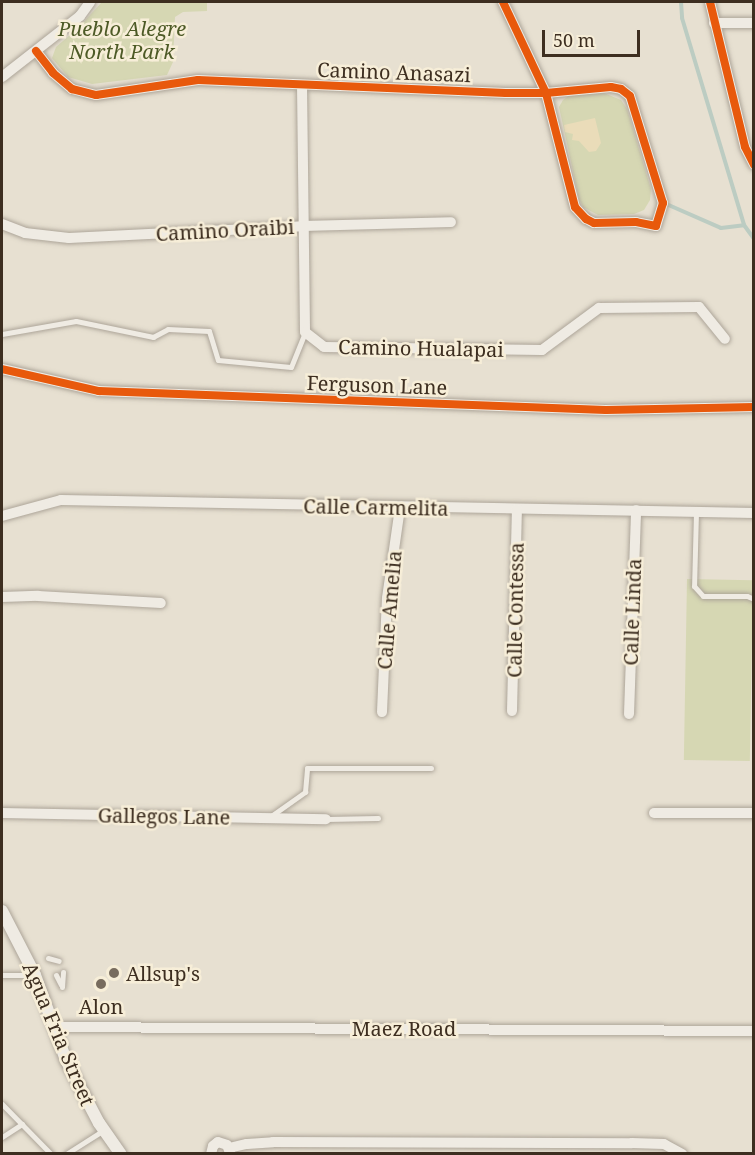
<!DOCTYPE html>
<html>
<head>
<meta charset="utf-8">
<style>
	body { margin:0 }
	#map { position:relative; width:755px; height:1155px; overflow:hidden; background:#e7e0d1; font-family:"Noto Serif",serif }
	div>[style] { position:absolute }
	.green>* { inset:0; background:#d6d7b3; transform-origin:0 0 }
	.sand>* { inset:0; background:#eadcb9 }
	.stream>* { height:4px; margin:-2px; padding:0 2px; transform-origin:2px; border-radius:2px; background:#bcccc2 }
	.roads { filter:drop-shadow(0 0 2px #ada599) drop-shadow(0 0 2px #ada599) }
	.service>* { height:5px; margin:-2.5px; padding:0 2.5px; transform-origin:2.5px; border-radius:2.5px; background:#efebe3 }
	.minor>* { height:10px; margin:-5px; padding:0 5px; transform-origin:5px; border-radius:5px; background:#efebe3 }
	.tertiary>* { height:12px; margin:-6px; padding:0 6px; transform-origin:6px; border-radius:6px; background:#efebe3 }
	.cycleway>* { height:8px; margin:-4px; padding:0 4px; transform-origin:4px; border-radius:4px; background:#e8590c }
	.dots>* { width:16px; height:16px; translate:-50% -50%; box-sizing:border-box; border:3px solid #f7eed8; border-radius:50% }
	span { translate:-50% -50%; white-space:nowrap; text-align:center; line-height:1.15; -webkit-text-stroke:5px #f7eed8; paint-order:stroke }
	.park-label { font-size:20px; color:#4d5a26; font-style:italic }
	.street-label { font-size:20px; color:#3d2e20 }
	.poi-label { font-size:20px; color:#3d2e20 }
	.left { translate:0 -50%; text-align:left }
	.frame { position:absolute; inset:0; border:3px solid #3d2e20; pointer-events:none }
	.scale { position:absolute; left:542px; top:30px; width:98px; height:27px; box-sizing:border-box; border:3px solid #3d2e20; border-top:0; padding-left:8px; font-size:18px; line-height:21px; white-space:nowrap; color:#3d2e20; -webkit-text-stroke:4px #f7eed8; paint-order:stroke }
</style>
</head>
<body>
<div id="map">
	<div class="green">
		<div style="clip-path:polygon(102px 2px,207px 2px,207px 11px,183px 12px,175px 17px,173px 62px,167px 75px,92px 84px,68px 77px,52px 58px,56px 47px,78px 28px)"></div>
		<div style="clip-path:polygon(604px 93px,621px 100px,627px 109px,651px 189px,650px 200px,644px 210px,634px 214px,598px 215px,583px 207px,579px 199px,559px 107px,563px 100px,570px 95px)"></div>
		<div style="left:687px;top:579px;width:66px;height:181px;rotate:1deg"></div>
	</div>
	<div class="sand">
		<div style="clip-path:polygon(595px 118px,601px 143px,596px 151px,589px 152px,579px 141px,572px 140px,573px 134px,565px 132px,564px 125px)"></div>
	</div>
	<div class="stream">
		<div style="left:681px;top:2px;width:16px;rotate:86deg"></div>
		<div style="left:682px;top:18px;width:216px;rotate:73.3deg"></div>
		<div style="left:744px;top:225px;width:17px;rotate:54deg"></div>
		<div style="left:664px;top:203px;width:62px;rotate:23.7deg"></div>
		<div style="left:721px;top:228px;width:23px;rotate:-7deg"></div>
	</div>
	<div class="roads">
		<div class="service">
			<div style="left:2px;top:334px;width:75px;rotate:-10deg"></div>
			<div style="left:76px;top:321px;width:79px;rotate:11.7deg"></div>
			<div style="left:153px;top:337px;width:17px;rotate:-28deg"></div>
			<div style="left:168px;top:329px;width:41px;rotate:2.8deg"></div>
			<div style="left:209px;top:331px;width:30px;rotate:73deg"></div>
			<div style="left:218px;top:360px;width:73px;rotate:5.5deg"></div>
			<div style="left:291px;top:367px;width:38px;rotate:-68deg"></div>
			<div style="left:696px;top:512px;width:74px;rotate:91.5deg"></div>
			<div style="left:694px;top:586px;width:13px;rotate:48deg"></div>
			<div style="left:703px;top:596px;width:44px"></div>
			<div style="left:747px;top:596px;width:8px;rotate:23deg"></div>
			<div style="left:271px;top:816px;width:42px;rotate:-35.2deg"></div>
			<div style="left:305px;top:792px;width:24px;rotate:-85deg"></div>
			<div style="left:307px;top:768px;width:124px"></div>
			<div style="left:326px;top:819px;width:52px;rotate:-1.1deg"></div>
			<div style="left:48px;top:958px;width:11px;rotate:15deg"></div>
			<div style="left:2px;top:975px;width:31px"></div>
			<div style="left:56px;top:975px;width:11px;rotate:63deg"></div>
			<div style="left:62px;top:987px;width:15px;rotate:-86deg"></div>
			<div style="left:2px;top:1104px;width:70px;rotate:45.6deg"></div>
			<div style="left:2px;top:1137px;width:24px;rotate:-33deg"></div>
			<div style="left:66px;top:1154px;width:45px;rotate:-32.3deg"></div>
		</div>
		<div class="minor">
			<div style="left:710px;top:2px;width:149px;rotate:76.4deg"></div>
			<div style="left:745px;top:147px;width:20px;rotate:63deg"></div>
			<div style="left:714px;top:23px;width:40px"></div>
			<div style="left:36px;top:51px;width:28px;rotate:52deg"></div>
			<div style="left:53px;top:73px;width:25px;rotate:40deg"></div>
			<div style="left:72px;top:89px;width:25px;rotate:14deg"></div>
			<div style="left:96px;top:95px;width:103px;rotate:-8.4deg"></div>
			<div style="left:198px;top:80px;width:308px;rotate:2.4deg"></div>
			<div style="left:506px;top:93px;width:40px"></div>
			<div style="left:546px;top:93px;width:65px;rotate:-5.3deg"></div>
			<div style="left:611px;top:87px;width:10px;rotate:11deg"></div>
			<div style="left:621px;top:89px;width:11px;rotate:38deg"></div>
			<div style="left:630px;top:96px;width:112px;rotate:72.9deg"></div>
			<div style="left:663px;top:203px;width:24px;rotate:107deg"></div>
			<div style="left:656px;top:226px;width:20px;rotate:-169deg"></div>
			<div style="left:636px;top:222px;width:42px;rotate:178.6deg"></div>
			<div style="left:594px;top:223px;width:9px;rotate:-153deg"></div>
			<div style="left:586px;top:219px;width:16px;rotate:-133deg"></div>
			<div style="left:575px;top:207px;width:118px;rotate:-104.3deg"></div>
			<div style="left:546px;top:93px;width:101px;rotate:-115.3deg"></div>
			<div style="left:2px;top:77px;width:99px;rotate:-38deg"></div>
			<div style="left:80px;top:16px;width:17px;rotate:-54deg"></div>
			<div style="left:302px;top:85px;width:247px;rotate:89.3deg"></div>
			<div style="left:305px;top:332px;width:24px;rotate:38deg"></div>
			<div style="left:324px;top:347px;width:218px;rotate:0.8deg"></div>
			<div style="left:542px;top:350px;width:71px;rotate:-36.4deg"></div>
			<div style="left:599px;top:308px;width:100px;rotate:-0.6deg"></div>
			<div style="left:699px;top:307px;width:41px;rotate:50.9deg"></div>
			<div style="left:2px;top:224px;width:25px;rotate:21deg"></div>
			<div style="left:25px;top:233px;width:44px;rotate:6.5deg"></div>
			<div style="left:69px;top:238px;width:234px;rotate:-2.9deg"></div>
			<div style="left:303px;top:226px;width:148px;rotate:-1.5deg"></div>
			<div style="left:2px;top:369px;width:99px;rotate:12.8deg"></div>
			<div style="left:99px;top:391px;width:507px;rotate:2.15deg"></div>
			<div style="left:606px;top:410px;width:148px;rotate:-1.2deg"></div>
			<div style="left:2px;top:516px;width:61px;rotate:-15.2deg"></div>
			<div style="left:61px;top:500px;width:693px;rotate:1.07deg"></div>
			<div style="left:2px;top:597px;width:36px;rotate:-2deg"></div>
			<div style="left:38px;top:596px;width:123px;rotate:3.3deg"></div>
			<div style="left:512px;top:711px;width:202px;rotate:-88.6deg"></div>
			<div style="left:382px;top:712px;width:114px;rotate:-87.5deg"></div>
			<div style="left:387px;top:598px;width:91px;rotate:-81.8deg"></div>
			<div style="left:629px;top:714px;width:204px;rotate:-88deg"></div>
			<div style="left:2px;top:813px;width:324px;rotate:1.1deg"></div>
			<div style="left:654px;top:813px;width:100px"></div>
			<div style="left:54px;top:1027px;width:700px;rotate:0.33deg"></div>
			<div style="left:229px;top:1148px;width:18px;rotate:-13deg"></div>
			<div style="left:247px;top:1144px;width:26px;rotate:-4deg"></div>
			<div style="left:273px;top:1142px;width:359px;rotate:0.2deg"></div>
			<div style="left:632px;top:1143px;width:32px;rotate:2deg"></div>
			<div style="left:664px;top:1144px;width:21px;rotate:29deg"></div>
			<div style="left:211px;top:1154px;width:8px;rotate:-76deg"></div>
			<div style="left:213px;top:1146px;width:6px;rotate:-39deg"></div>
			<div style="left:218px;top:1142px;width:9px;rotate:18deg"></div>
			<div style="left:227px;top:1145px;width:9px;rotate:69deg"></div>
		</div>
		<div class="tertiary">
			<div style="left:2px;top:911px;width:72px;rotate:62.7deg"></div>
			<div style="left:35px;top:975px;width:90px;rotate:70deg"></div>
			<div style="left:66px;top:1060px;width:71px;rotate:62.4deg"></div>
			<div style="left:99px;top:1123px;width:38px;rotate:55deg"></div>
		</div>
	</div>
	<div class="cycleway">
		<div style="left:710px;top:2px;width:149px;rotate:76.4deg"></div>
		<div style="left:745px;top:147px;width:20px;rotate:63deg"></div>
		<div style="left:36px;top:51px;width:28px;rotate:52deg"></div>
		<div style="left:53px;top:73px;width:25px;rotate:40deg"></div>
		<div style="left:72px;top:89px;width:25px;rotate:14deg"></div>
		<div style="left:96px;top:95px;width:103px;rotate:-8.4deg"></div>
		<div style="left:198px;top:80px;width:308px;rotate:2.4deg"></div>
		<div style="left:506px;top:93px;width:40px"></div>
		<div style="left:546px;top:93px;width:65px;rotate:-5.3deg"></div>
		<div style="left:611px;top:87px;width:10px;rotate:11deg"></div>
		<div style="left:621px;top:89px;width:11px;rotate:38deg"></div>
		<div style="left:630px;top:96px;width:112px;rotate:72.9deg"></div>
		<div style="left:663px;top:203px;width:24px;rotate:107deg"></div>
		<div style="left:656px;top:226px;width:20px;rotate:-169deg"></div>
		<div style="left:636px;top:222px;width:42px;rotate:178.6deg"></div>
		<div style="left:594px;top:223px;width:9px;rotate:-153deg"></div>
		<div style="left:586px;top:219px;width:16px;rotate:-133deg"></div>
		<div style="left:575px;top:207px;width:118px;rotate:-104.3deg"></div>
		<div style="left:546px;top:93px;width:101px;rotate:-115.3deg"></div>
		<div style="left:2px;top:369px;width:99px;rotate:12.8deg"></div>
		<div style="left:99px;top:391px;width:507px;rotate:2.15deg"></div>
		<div style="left:606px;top:410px;width:148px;rotate:-1.2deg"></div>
	</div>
	<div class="dots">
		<div style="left:114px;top:973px;background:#786c5e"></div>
		<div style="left:101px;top:984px;background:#786c5e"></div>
	</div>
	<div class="park-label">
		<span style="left:122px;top:40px">Pueblo Alegre<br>North Park</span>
	</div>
	<div class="street-label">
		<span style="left:394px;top:72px;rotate:2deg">Camino Anasazi</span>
		<span style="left:225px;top:230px;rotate:-3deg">Camino Oraibi</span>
		<span style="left:421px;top:348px;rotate:1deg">Camino Hualapai</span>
		<span style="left:377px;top:385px;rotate:2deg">Ferguson Lane</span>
		<span style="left:376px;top:507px;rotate:1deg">Calle Carmelita</span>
		<span style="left:389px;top:610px;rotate:-85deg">Calle Amelia</span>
		<span style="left:515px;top:610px;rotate:-89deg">Calle Contessa</span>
		<span style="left:632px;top:612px;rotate:-88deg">Calle Linda</span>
		<span style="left:164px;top:816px;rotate:1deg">Gallegos Lane</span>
		<span style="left:404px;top:1028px">Maez Road</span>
		<span style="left:59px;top:1034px;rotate:67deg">Agua Fria Street</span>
	</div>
	<div class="poi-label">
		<span class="left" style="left:126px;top:973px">Allsup's</span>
		<span style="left:101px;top:1006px">Alon</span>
	</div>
	<div class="frame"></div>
	<div class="scale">50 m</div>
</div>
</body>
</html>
